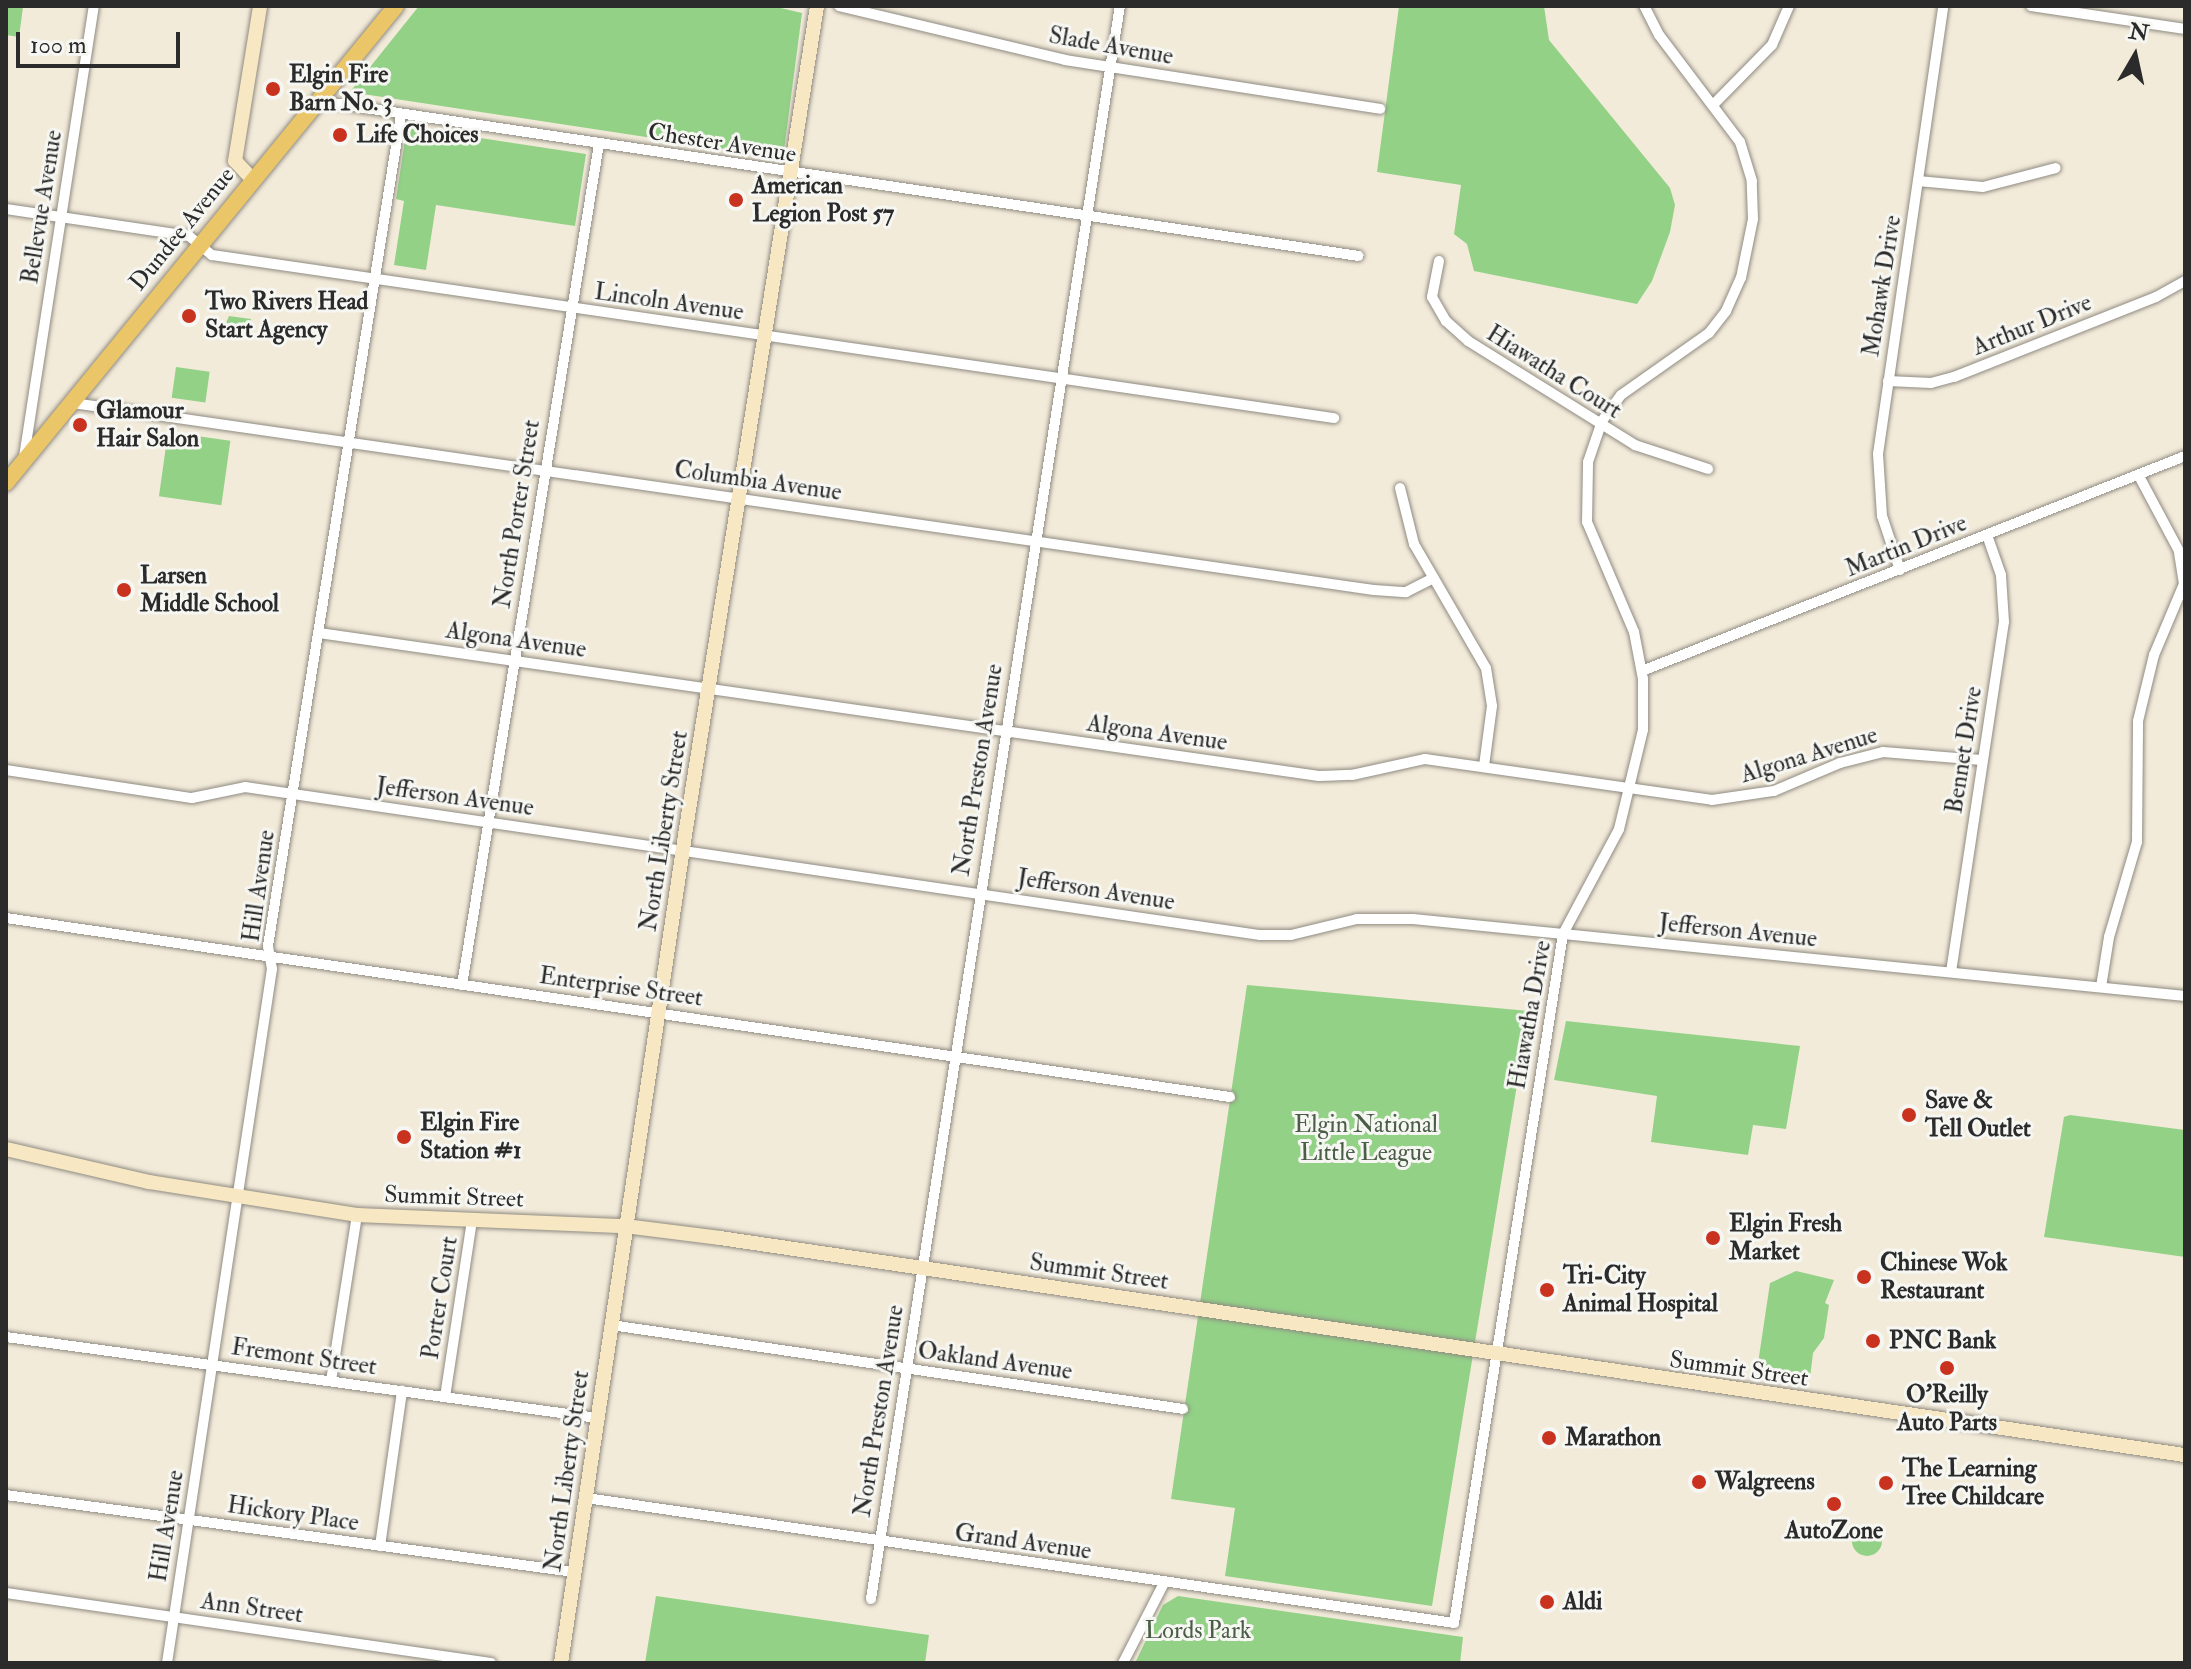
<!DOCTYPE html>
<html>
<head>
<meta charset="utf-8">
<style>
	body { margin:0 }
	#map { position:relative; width:2191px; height:1669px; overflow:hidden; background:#f3ebda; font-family:"IM FELL Double Pica",serif }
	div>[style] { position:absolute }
	.green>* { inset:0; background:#93d187; transform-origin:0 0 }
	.round { border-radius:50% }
	.roads { filter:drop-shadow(0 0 2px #8f8b82) drop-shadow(0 0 2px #8f8b82) }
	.street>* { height:10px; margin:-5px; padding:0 5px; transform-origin:5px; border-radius:5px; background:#fff }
	.secondary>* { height:14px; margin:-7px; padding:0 7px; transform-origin:7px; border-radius:7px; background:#f7e8c3 }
	.primary>* { height:16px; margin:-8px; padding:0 8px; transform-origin:8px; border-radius:8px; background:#ebc669 }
	.dots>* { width:22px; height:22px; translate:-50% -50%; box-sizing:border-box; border:4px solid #f6f6f2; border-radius:50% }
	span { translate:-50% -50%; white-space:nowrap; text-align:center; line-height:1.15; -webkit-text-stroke:6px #f6f6f2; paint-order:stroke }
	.street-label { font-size:24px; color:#2b2b2b }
	.poi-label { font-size:24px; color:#2b2b2b; font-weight:700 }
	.left { translate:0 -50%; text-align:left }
	.park-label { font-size:24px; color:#4a5d47 }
	.frame { position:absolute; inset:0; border:8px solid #2b2b2b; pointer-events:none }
	.north { position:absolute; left:2095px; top:16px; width:80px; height:80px; -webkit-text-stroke:6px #f6f6f2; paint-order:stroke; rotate:9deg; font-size:22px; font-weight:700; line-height:32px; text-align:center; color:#2b2b2b }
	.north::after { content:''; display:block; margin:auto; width:28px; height:36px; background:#2b2b2b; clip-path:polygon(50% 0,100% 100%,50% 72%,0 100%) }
	.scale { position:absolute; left:16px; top:32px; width:164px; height:36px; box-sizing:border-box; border:4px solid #2b2b2b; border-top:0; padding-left:10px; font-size:24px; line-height:28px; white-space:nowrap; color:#2b2b2b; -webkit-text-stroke:6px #f6f6f2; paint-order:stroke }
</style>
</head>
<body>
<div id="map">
	<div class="green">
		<div style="clip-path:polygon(6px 6px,23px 7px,19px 37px,6px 35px)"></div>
		<div style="clip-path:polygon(419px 6px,772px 6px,802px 13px,783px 158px,350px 92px)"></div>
		<div style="clip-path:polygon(1399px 6px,1544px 6px,1549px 40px,1670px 188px,1675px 205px,1670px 232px,1652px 281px,1637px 304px,1474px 271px,1467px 244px,1454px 234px,1461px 185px,1377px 172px)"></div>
		<div style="clip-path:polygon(407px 127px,586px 154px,575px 226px,436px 205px,426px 270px,394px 265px,404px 201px,396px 199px)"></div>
		<div style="clip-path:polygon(229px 316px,251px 319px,248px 338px,221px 335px)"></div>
		<div style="left:176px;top:367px;width:34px;height:31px;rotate:8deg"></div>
		<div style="left:168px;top:432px;width:63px;height:65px;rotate:8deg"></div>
		<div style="clip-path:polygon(1247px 985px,1529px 1011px,1432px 1606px,1225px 1576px,1235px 1508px,1171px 1499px)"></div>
		<div style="clip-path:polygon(1566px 1021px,1800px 1046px,1786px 1129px,1753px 1125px,1748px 1155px,1651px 1142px,1657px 1096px,1554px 1080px)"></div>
		<div style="clip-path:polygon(2070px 1115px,2185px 1130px,2185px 1257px,2044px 1237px,2064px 1117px)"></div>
		<div style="clip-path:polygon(1796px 1271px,1834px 1280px,1825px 1303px,1829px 1305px,1824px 1338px,1813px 1353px,1810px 1378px,1757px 1370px,1770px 1283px)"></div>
		<div class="round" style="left:1852px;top:1526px;width:30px;height:30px"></div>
		<div style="clip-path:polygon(656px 1596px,929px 1635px,925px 1663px,645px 1663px)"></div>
		<div style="clip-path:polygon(1178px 1596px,1463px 1637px,1460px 1663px,1135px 1663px,1163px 1605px)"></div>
	</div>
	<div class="roads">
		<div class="street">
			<div style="left:839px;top:6px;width:232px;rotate:13.4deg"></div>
			<div style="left:1065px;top:60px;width:319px;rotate:8.8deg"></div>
			<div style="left:2031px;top:6px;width:156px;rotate:8.5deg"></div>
			<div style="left:318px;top:101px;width:1052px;rotate:8.47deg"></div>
			<div style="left:1714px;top:104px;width:83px;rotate:-45.5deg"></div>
			<div style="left:1772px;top:45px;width:43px;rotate:-66.4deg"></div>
			<div style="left:1918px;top:181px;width:65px;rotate:5.3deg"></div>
			<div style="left:1983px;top:187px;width:75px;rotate:-14.6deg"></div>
			<div style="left:6px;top:209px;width:185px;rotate:8.4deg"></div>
			<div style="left:189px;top:236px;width:30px;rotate:40deg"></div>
			<div style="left:212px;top:255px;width:1134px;rotate:8.27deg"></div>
			<div style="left:1439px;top:261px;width:37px;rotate:101deg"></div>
			<div style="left:1432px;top:297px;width:28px;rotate:60deg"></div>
			<div style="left:1446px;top:321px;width:30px;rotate:42deg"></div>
			<div style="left:1468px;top:341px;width:197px;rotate:31.9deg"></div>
			<div style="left:1635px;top:445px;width:77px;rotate:18.2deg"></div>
			<div style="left:1888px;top:381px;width:43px;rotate:2.7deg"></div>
			<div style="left:1931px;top:383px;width:24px;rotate:-15deg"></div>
			<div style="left:1954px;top:377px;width:217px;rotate:-21.6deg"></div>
			<div style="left:2156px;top:297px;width:33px;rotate:-29deg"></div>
			<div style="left:73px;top:403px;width:1314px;rotate:8.18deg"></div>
			<div style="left:1374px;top:590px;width:32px;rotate:4deg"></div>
			<div style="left:1406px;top:592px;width:31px;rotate:-27deg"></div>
			<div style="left:24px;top:457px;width:456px;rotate:-81.2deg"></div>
			<div style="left:1400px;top:488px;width:58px;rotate:76deg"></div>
			<div style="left:1414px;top:544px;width:143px;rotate:59.9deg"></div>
			<div style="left:1486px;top:668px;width:38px;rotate:81deg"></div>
			<div style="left:1492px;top:706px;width:61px;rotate:97.6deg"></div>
			<div style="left:1900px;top:570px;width:57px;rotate:-108.4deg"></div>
			<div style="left:1882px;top:516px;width:62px;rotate:-93.7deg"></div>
			<div style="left:1878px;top:454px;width:453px;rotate:-81.7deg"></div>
			<div style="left:319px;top:633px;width:1010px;rotate:8.14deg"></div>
			<div style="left:1319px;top:776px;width:33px;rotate:-2deg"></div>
			<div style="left:1352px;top:775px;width:75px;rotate:-12.4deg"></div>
			<div style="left:1425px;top:759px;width:290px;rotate:8.1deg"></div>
			<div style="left:1712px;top:800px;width:63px;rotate:-8.3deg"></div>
			<div style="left:1774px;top:791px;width:72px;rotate:-23deg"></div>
			<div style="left:1840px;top:763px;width:44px;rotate:-14.3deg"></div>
			<div style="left:1883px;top:752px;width:99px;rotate:4.6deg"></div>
			<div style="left:1642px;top:671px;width:584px;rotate:-21.6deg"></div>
			<div style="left:6px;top:770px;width:188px;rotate:8.6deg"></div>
			<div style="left:192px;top:798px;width:54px;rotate:-11.7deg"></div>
			<div style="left:245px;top:787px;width:1026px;rotate:8.3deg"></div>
			<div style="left:1260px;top:935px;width:31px"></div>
			<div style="left:1291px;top:935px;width:68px;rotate:-13.6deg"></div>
			<div style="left:1357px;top:919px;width:56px"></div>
			<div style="left:1413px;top:919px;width:776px;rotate:5.7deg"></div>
			<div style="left:6px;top:918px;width:1237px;rotate:8.32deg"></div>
			<div style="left:1951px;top:972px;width:354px;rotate:-81.4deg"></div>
			<div style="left:2004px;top:622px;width:47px;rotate:-93.7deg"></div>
			<div style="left:2001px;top:575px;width:42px;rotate:-109.3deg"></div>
			<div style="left:462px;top:985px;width:852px;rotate:-80.75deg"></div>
			<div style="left:2101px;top:987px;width:51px;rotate:-80.9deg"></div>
			<div style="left:2109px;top:937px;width:99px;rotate:-73.6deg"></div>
			<div style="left:2137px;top:842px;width:121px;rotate:-89.5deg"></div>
			<div style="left:2138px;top:721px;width:68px;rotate:-76.4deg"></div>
			<div style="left:2154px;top:655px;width:77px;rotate:-67.1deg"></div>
			<div style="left:2184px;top:584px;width:33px;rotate:-99deg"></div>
			<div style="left:2179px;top:551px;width:85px;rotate:-118.1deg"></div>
			<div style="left:611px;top:1325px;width:578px;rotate:8.35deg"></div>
			<div style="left:6px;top:1337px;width:597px;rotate:7.8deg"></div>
			<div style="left:331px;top:1381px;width:168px;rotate:-81.1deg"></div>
			<div style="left:445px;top:1397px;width:179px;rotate:-81.3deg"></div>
			<div style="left:6px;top:1495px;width:573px;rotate:7.72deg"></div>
			<div style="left:586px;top:1498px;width:877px;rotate:8.19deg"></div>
			<div style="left:1454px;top:1623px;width:698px;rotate:-81.01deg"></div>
			<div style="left:1563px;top:934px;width:119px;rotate:-61.9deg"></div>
			<div style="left:1619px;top:829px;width:102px;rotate:-76.4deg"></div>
			<div style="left:1643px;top:730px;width:51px;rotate:-90deg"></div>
			<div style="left:1643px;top:679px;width:48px;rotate:-100.8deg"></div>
			<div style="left:1634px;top:632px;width:120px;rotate:-113.1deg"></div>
			<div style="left:1587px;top:522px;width:60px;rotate:-89deg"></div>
			<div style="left:1588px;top:462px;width:43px;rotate:-71.1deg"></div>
			<div style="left:1602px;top:421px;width:32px;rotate:-54deg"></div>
			<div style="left:1621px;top:395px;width:108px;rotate:-35.2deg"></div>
			<div style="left:1709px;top:333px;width:28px;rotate:-52deg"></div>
			<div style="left:1726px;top:311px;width:36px;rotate:-66deg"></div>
			<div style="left:1741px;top:278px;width:60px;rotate:-78.5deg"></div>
			<div style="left:1753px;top:219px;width:38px;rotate:-92deg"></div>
			<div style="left:1752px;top:181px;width:41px;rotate:-107.1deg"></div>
			<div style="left:1740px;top:142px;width:134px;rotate:-127.1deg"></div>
			<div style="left:1659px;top:35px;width:33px;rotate:-117deg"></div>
			<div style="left:380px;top:1546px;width:157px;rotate:-81.9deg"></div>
			<div style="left:6px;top:1593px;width:490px;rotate:8.2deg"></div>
			<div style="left:871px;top:1599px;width:1612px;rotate:-81.12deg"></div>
			<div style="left:167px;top:1663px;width:702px;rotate:-81.4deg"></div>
			<div style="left:272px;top:969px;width:23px;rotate:-100deg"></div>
			<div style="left:268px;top:946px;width:842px;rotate:-80.91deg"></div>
			<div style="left:1123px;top:1663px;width:90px;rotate:-62.9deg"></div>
		</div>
		<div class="secondary">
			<div style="left:253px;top:180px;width:26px;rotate:-133deg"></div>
			<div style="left:235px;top:161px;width:157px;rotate:-80.8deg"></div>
			<div style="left:6px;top:1149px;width:147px;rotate:13deg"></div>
			<div style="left:149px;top:1182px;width:211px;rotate:9deg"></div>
			<div style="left:357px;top:1215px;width:268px;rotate:2.4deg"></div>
			<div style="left:625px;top:1226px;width:96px;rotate:7.2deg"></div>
			<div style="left:720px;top:1238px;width:1481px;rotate:8.43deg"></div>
			<div style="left:561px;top:1663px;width:837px;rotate:-81.48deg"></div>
			<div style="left:685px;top:835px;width:839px;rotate:-80.95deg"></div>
		</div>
		<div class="primary">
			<div style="left:6px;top:483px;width:616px;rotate:-50.73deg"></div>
		</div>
	</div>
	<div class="dots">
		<div style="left:273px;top:89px;background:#c8321e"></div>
		<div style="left:340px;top:135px;background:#c8321e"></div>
		<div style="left:736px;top:200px;background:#c8321e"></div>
		<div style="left:189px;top:316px;background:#c8321e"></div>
		<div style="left:80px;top:425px;background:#c8321e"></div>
		<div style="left:124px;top:590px;background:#c8321e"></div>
		<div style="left:1909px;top:1115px;background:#c8321e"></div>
		<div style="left:404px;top:1137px;background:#c8321e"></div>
		<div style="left:1713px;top:1238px;background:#c8321e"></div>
		<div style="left:1864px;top:1277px;background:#c8321e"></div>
		<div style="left:1547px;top:1290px;background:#c8321e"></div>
		<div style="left:1873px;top:1341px;background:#c8321e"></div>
		<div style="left:1947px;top:1368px;background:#c8321e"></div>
		<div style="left:1549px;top:1438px;background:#c8321e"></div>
		<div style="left:1699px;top:1482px;background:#c8321e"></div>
		<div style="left:1886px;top:1483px;background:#c8321e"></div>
		<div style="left:1834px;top:1504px;background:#c8321e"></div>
		<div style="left:1547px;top:1602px;background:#c8321e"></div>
	</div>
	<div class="street-label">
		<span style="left:1111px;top:46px;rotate:10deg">Slade Avenue</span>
		<span style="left:722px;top:143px;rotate:9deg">Chester Avenue</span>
		<span style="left:42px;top:207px;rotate:-81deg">Bellevue Avenue</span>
		<span style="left:182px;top:229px;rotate:-51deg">Dundee Avenue</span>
		<span style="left:1882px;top:286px;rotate:-81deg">Mohawk Drive</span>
		<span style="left:669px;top:302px;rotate:8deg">Lincoln Avenue</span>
		<span style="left:2032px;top:325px;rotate:-22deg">Arthur Drive</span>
		<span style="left:1554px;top:372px;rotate:32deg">Hiawatha Court</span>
		<span style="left:758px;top:481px;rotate:8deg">Columbia Avenue</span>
		<span style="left:517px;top:514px;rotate:-81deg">North Porter Street</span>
		<span style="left:1906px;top:546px;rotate:-22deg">Martin Drive</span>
		<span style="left:516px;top:640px;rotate:8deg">Algona Avenue</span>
		<span style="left:1157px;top:733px;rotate:8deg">Algona Avenue</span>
		<span style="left:1964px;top:750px;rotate:-81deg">Bennet Drive</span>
		<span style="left:1809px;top:755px;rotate:-17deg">Algona Avenue</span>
		<span style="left:978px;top:770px;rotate:-81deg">North Preston Avenue</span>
		<span style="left:455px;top:797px;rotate:8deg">Jefferson Avenue</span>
		<span style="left:664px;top:831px;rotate:-81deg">North Liberty Street</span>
		<span style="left:259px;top:886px;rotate:-82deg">Hill Avenue</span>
		<span style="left:1096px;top:890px;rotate:9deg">Jefferson Avenue</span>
		<span style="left:1738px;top:931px;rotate:6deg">Jefferson Avenue</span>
		<span style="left:621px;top:987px;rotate:8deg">Enterprise Street</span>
		<span style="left:1530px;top:1015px;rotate:-80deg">Hiawatha Drive</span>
		<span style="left:454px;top:1197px;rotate:2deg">Summit Street</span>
		<span style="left:1099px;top:1272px;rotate:8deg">Summit Street</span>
		<span style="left:440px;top:1298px;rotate:-81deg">Porter Court</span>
		<span style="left:304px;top:1357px;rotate:8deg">Fremont Street</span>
		<span style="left:995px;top:1361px;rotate:8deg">Oakland Avenue</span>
		<span style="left:1739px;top:1369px;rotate:8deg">Summit Street</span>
		<span style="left:879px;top:1411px;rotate:-81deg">North Preston Avenue</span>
		<span style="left:567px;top:1471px;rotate:-82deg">North Liberty Street</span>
		<span style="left:293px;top:1514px;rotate:8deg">Hickory Place</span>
		<span style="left:167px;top:1526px;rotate:-81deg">Hill Avenue</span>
		<span style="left:1023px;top:1542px;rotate:8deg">Grand Avenue</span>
		<span style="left:252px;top:1608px;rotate:8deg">Ann Street</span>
	</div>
	<div class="poi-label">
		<span class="left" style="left:289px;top:89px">Elgin Fire<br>Barn No. 3</span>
		<span class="left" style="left:356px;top:135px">Life Choices</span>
		<span class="left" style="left:752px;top:200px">American<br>Legion Post 57</span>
		<span class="left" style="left:205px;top:316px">Two Rivers Head<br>Start Agency</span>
		<span class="left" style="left:96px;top:425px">Glamour<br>Hair Salon</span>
		<span class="left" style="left:140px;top:590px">Larsen<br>Middle School</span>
		<span class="left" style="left:1925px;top:1115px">Save &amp;<br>Tell Outlet</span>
		<span class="left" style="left:420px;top:1137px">Elgin Fire<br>Station #1</span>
		<span class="left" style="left:1729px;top:1238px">Elgin Fresh<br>Market</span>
		<span class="left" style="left:1880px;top:1277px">Chinese Wok<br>Restaurant</span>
		<span class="left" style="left:1563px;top:1290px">Tri-City<br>Animal Hospital</span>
		<span class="left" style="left:1889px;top:1341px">PNC Bank</span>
		<span style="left:1947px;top:1409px">O'Reilly<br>Auto Parts</span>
		<span class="left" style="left:1565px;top:1438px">Marathon</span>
		<span class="left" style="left:1902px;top:1483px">The Learning<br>Tree Childcare</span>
		<span class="left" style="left:1715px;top:1482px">Walgreens</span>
		<span style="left:1834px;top:1531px">AutoZone</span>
		<span class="left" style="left:1563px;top:1602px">Aldi</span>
	</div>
	<div class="park-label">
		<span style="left:1366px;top:1139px">Elgin National<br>Little League</span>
		<span style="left:1198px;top:1631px">Lords Park</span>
	</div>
	<div class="frame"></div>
	<div class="north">N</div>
	<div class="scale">100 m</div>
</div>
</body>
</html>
